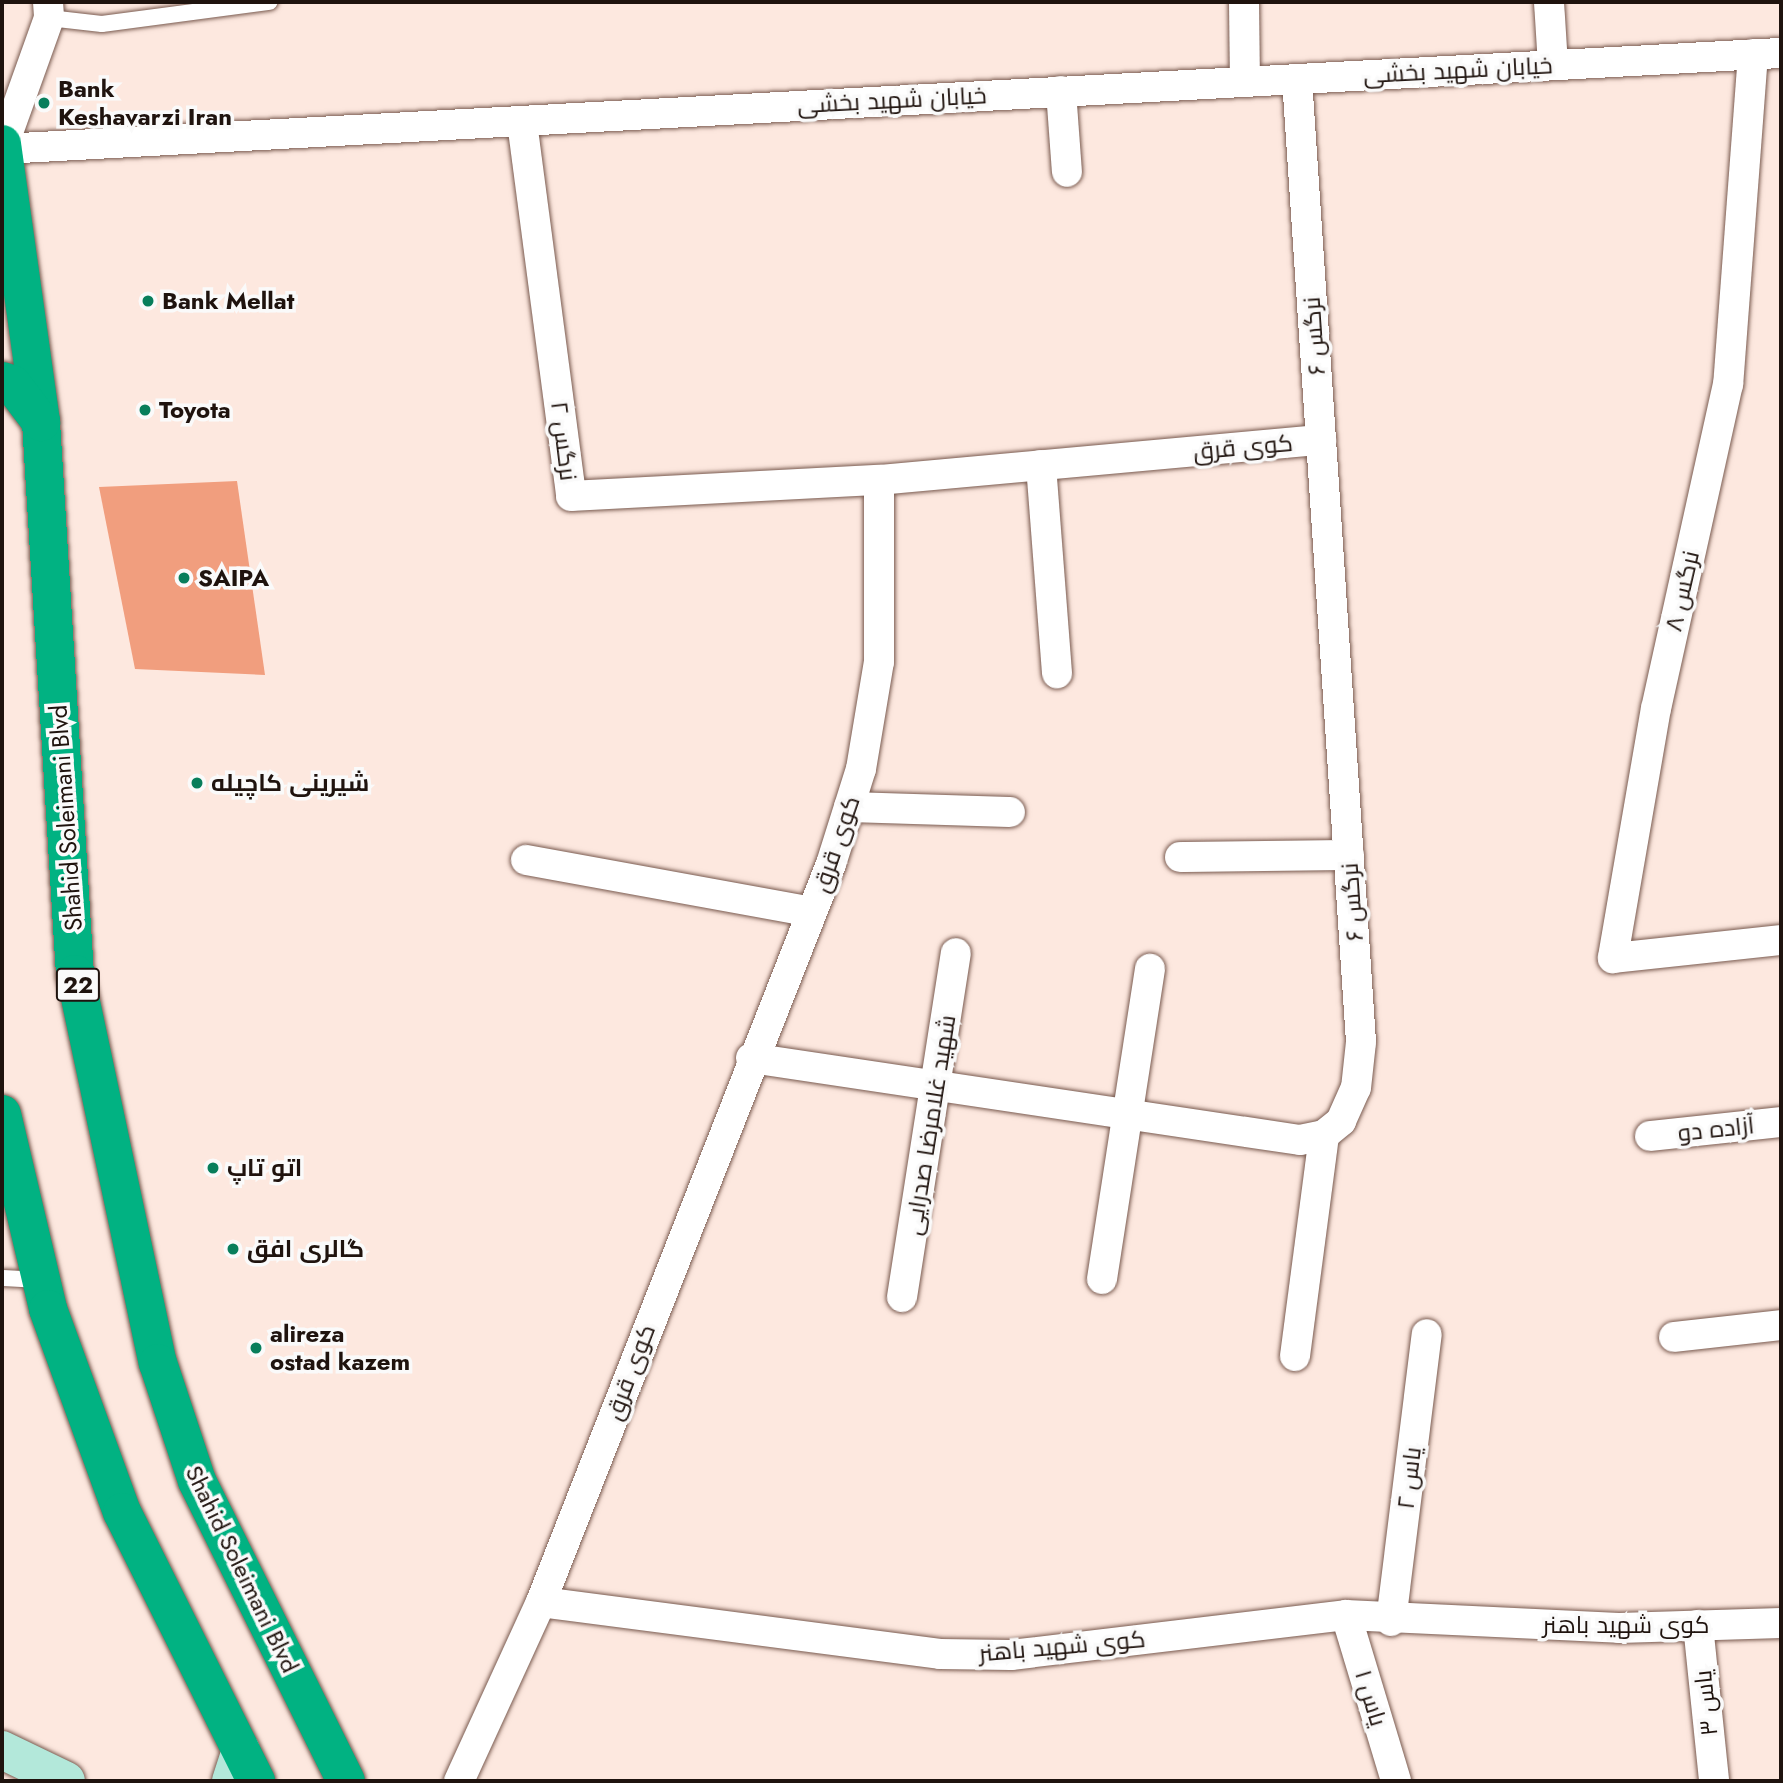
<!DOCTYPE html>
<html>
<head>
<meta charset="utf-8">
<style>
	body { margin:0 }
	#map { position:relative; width:1783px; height:1783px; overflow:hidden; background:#fde8df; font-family:Jost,Cairo,sans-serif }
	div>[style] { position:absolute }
	.building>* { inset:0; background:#f19e7e }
	.roads { filter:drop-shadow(0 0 2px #795a4f) drop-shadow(0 0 2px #795a4f) }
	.lane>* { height:16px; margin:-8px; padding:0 8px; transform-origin:8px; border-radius:8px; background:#fff }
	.street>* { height:30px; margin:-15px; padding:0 15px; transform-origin:15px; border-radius:15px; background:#fff }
	.secondary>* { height:38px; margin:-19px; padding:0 19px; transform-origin:19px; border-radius:19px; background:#b3e8da }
	.highway>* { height:38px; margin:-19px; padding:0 19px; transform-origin:19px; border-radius:19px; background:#01b282 }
	.dots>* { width:19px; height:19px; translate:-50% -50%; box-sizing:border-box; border:4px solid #fafafa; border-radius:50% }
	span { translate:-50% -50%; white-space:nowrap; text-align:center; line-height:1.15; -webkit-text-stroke:7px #fafafa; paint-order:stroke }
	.shield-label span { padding:2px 5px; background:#fafafa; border:2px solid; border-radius:5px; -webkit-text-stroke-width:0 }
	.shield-label { font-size:23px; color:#1f130e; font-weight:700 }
	.street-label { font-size:24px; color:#1f130e }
	.poi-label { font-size:24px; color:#1f130e; font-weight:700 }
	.left { translate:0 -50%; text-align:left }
	.frame { position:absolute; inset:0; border:4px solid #1f130e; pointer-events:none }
</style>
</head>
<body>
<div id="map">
	<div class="building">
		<div style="clip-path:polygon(237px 481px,265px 675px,135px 669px,99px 487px)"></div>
	</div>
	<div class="roads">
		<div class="lane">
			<div style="left:49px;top:18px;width:53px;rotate:6.5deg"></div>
			<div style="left:102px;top:24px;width:169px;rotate:-7.5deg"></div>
			<div style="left:2px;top:1278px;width:39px;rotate:3deg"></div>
		</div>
		<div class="street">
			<div style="left:48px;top:2px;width:16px;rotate:86deg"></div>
			<div style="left:49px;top:18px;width:139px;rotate:109.7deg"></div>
			<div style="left:2px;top:149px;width:1782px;rotate:-3.09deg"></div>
			<div style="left:1244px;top:2px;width:79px;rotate:89.3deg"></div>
			<div style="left:1549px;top:2px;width:63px;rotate:86.4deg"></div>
			<div style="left:1753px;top:54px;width:331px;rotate:94.3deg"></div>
			<div style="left:1728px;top:384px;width:332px;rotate:102.5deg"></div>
			<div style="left:1656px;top:708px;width:254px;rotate:99.8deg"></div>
			<div style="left:1613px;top:958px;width:169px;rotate:-6.1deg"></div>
			<div style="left:1061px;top:91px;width:81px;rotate:85.8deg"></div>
			<div style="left:522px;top:122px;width:377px;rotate:82.5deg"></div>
			<div style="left:571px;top:496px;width:308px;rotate:-3deg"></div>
			<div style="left:1041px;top:465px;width:209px;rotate:85.6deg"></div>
			<div style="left:849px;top:807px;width:161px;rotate:1.8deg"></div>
			<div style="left:1180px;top:857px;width:169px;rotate:-0.7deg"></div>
			<div style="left:526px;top:860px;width:290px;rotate:10.3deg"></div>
			<div style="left:751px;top:1058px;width:555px;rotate:8.5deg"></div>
			<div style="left:1300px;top:1140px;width:25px;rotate:-12deg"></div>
			<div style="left:1324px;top:1135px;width:22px;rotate:-39deg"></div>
			<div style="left:1341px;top:1121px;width:36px;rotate:-66deg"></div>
			<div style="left:1356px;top:1088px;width:46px;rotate:-83.8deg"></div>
			<div style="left:1361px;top:1042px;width:965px;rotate:-93.8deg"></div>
			<div style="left:1650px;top:1136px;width:132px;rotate:-6.1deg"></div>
			<div style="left:1102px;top:1279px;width:314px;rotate:-81.2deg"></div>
			<div style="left:902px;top:1297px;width:348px;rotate:-81.1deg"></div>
			<div style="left:1674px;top:1337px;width:108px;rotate:-6.4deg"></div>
			<div style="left:1295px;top:1356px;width:223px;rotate:-82.5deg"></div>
			<div style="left:541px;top:1602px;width:402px;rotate:7.4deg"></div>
			<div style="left:940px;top:1654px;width:71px;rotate:0.8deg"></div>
			<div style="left:1011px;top:1655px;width:337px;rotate:-6.8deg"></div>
			<div style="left:1346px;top:1615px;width:273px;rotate:2.7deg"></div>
			<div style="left:1619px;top:1628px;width:162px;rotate:-1.8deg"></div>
			<div style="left:1346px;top:1615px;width:173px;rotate:73.2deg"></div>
			<div style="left:1391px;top:1621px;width:289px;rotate:-82.9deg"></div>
			<div style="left:1698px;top:1625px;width:157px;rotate:84.1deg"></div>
			<div style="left:459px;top:1781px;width:197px;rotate:-65.4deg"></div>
			<div style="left:541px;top:1602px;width:793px;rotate:-68.55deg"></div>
			<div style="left:831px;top:864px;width:100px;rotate:-72.5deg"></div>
			<div style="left:861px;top:769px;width:109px;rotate:-80.5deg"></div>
			<div style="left:879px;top:662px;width:182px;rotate:-90deg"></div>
			<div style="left:879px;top:480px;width:444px;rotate:-5.2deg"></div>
		</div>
		<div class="secondary">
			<div style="left:2px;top:1750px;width:71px;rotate:25.8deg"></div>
			<div style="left:231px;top:1781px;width:32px;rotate:-72deg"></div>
		</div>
		<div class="highway">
			<div style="left:2px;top:144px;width:281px;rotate:82deg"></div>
			<div style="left:41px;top:422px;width:553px;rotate:86.48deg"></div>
			<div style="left:75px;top:974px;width:398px;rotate:78deg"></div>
			<div style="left:158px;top:1363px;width:124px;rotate:71.7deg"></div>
			<div style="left:197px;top:1481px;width:335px;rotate:63.6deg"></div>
			<div style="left:2px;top:381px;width:10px;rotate:17deg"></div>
			<div style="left:12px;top:384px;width:48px;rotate:52.7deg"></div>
			<div style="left:2px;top:1114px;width:200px;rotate:76.7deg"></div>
			<div style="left:48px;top:1309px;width:216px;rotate:70deg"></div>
			<div style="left:122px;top:1512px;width:301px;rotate:63.5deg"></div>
		</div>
	</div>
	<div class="dots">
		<div style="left:44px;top:103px;background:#087e5b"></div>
		<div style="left:148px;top:301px;background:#087e5b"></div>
		<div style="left:145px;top:410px;background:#087e5b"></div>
		<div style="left:184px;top:578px;background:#087e5b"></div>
		<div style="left:197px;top:783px;background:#087e5b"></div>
		<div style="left:213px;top:1168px;background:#087e5b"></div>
		<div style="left:233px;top:1249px;background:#087e5b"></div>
		<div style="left:256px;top:1348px;background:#087e5b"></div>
	</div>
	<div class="shield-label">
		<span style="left:78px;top:985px">22</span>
	</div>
	<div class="street-label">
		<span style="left:1458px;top:70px;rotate:-3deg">خیابان شهید بخشی</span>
		<span style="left:892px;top:100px;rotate:-3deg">خیابان شهید بخشی</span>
		<span style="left:1314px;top:336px;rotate:-94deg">نرگس ۶</span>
		<span style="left:564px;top:441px;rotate:83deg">نرگس ۲</span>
		<span style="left:1243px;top:447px;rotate:-5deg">کوی قرق</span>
		<span style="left:1682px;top:591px;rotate:-77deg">نرگس ۸</span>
		<span style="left:66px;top:818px;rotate:-94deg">Shahid Soleimani Blvd</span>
		<span style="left:836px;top:844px;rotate:-71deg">کوی قرق</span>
		<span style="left:1352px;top:902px;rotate:-94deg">نرگس ۶</span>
		<span style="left:930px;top:1125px;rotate:-81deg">شهید غلامرضا صدرایی</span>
		<span style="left:1716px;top:1129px;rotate:-6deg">آزاده دو</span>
		<span style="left:630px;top:1372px;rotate:-69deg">کوی قرق</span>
		<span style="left:1409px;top:1478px;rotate:-83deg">یاس ۲</span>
		<span style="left:242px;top:1569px;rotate:64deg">Shahid Soleimani Blvd</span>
		<span style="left:1626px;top:1625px">کوی شهید باهنر</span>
		<span style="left:1062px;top:1646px;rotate:-5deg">کوی شهید باهنر</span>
		<span style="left:1371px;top:1698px;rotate:73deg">یاس ۱</span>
		<span style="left:1706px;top:1703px;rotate:-96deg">یاس ۳</span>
	</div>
	<div class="poi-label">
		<span class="left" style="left:58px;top:103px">Bank<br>Keshavarzi Iran</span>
		<span class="left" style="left:162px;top:301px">Bank Mellat</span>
		<span class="left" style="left:159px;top:410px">Toyota</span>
		<span class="left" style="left:198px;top:578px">SAIPA</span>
		<span class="left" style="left:211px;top:783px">شیرینی کاچیله</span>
		<span class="left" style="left:227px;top:1168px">اتو تاپ</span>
		<span class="left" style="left:247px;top:1249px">گالری افق</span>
		<span class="left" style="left:270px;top:1348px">alireza<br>ostad kazem</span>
	</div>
	<div class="frame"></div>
</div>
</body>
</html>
